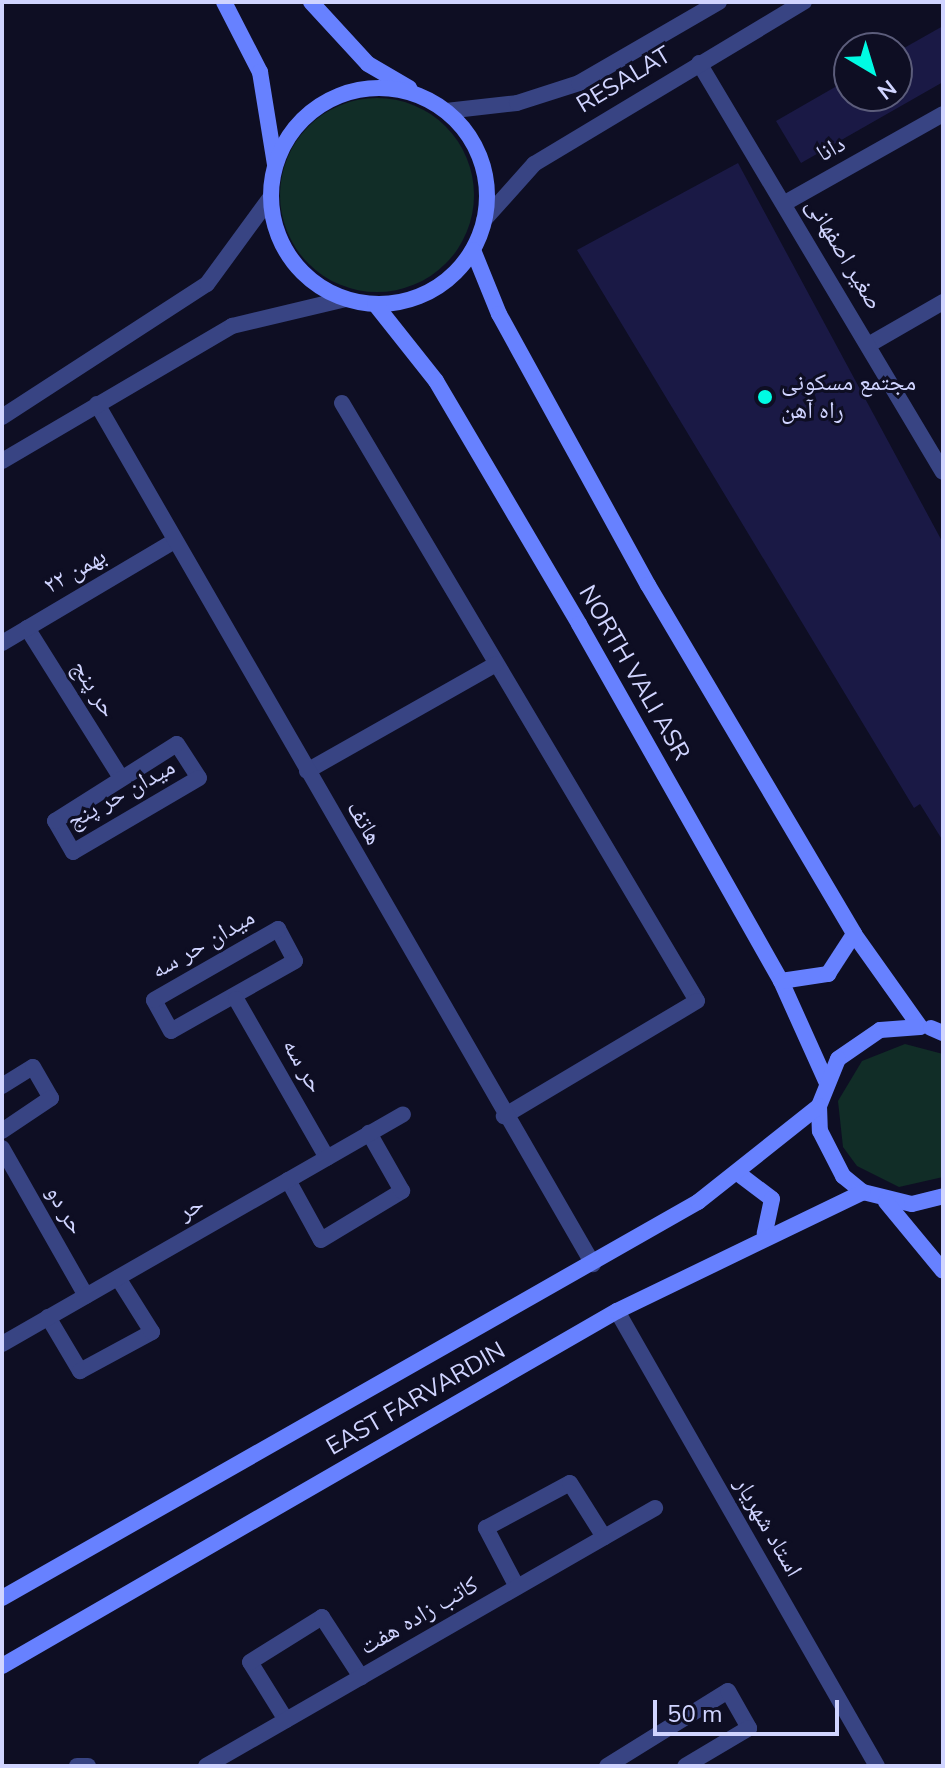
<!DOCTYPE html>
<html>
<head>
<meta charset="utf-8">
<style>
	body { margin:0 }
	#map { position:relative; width:945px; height:1768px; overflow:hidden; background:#0e0e23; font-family:"Nunito Sans","Noto Naskh Arabic",sans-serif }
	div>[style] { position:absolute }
	.green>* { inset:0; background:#112d27 }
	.round { border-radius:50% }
	.building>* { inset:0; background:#1a1945 }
	.minor>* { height:16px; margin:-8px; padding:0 8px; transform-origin:8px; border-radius:8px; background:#384483 }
	.tertiary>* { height:16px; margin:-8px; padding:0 8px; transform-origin:8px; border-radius:8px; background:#384483 }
	.secondary>* { height:16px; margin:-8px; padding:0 8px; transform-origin:8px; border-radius:8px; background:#6781ff }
	.secondary>.ring { margin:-8px; padding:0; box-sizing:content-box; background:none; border:16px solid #6781ff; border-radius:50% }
	.dots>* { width:22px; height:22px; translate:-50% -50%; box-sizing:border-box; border:4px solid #0e0e23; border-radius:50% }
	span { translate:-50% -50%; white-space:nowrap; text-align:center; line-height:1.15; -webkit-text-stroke:6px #0e0e23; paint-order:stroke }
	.street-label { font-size:24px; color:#d0d4ff }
	.poi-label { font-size:24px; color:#d0d4ff }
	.left { translate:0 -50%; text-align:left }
	.frame { position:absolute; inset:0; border:4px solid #d0d4ff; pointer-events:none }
	.north { position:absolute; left:833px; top:32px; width:80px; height:80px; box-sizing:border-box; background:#0e0e23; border:2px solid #5c5d7b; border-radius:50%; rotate:142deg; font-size:22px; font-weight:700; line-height:32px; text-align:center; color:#d0d4ff }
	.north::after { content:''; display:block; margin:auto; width:28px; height:36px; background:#00fbe3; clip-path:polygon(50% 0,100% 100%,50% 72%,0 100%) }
	.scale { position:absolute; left:653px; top:1700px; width:186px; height:36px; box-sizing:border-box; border:4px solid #d0d4ff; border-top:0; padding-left:10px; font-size:24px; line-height:28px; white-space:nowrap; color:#d0d4ff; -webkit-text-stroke:6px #0e0e23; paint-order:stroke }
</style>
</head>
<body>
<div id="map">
	<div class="green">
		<div class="round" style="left:280px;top:98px;width:194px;height:194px"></div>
		<div style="clip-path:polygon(905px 1044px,943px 1054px,943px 1177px,899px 1187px,857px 1166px,843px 1147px,838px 1101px,862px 1061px)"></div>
	</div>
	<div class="building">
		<div style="clip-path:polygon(943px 26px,943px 82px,801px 163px,776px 121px,849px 79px,849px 96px,897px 96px,897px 52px)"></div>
		<div style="clip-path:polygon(738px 163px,943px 543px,943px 841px,920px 804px,914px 808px,577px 250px)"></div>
	</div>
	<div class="minor">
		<div style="left:785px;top:203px;width:181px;rotate:-29.4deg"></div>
		<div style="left:870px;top:344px;width:84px;rotate:-29.9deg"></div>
		<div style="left:342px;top:403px;width:695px;rotate:59.3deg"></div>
		<div style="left:697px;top:1001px;width:225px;rotate:149.2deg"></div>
		<div style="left:27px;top:628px;width:175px;rotate:57.9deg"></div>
		<div style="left:2px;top:643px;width:199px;rotate:-30.6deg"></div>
		<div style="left:177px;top:744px;width:40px;rotate:57.1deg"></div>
		<div style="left:199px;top:778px;width:146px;rotate:149.6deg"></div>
		<div style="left:73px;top:852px;width:36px;rotate:-120deg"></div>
		<div style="left:55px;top:821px;width:144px;rotate:-32.3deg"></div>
		<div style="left:307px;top:771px;width:217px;rotate:-29.5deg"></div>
		<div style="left:278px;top:929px;width:36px;rotate:62deg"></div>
		<div style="left:295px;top:961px;width:142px;rotate:150.6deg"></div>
		<div style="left:171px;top:1031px;width:35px;rotate:-119deg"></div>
		<div style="left:154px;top:1000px;width:143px;rotate:-29.8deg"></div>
		<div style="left:236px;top:999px;width:183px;rotate:60.2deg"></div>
		<div style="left:2px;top:1086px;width:36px;rotate:-32deg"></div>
		<div style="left:33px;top:1067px;width:36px;rotate:60deg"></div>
		<div style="left:51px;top:1098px;width:59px;rotate:146deg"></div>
		<div style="left:2px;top:1148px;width:170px;rotate:60.4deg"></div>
		<div style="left:288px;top:1180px;width:68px;rotate:61.2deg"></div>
		<div style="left:321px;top:1240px;width:95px;rotate:-31.2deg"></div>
		<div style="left:402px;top:1191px;width:67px;rotate:-119.6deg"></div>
		<div style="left:48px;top:1317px;width:63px;rotate:59.3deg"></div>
		<div style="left:80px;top:1371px;width:82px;rotate:-28.4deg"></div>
		<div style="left:152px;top:1332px;width:64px;rotate:-122.2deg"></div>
		<div style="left:2px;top:1344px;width:462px;rotate:-29.8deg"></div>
		<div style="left:517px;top:1587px;width:67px;rotate:-117.7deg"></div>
		<div style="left:486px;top:1528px;width:95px;rotate:-28.2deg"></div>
		<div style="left:570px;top:1483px;width:64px;rotate:57.8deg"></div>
		<div style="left:286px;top:1720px;width:68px;rotate:-121.8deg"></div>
		<div style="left:250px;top:1662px;width:85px;rotate:-32deg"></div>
		<div style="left:322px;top:1617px;width:72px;rotate:57deg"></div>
		<div style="left:77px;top:1766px;width:11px"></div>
		<div style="left:206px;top:1766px;width:518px;rotate:-29.88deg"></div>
		<div style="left:607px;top:1766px;width:142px;rotate:-31.8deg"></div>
		<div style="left:728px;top:1691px;width:43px;rotate:60.4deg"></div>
		<div style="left:749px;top:1728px;width:74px;rotate:149.3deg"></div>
	</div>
	<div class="tertiary">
		<div style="left:699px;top:63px;width:476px;rotate:59.2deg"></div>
		<div style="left:446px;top:111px;width:71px;rotate:-6.4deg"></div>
		<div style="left:517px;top:103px;width:65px;rotate:-17.9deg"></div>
		<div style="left:579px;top:83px;width:162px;rotate:-30.1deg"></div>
		<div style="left:484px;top:220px;width:75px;rotate:-48.2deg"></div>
		<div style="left:534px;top:164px;width:315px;rotate:-31deg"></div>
		<div style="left:97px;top:404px;width:993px;rotate:60.03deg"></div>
		<div style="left:2px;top:417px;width:244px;rotate:-33deg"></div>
		<div style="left:207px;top:284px;width:107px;rotate:-53.8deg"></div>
		<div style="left:2px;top:461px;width:267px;rotate:-30.4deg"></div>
		<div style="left:232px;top:326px;width:116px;rotate:-13.4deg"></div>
		<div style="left:617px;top:1311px;width:524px;rotate:60.26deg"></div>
	</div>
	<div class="secondary">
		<div style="left:224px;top:2px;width:79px;rotate:62.8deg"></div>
		<div style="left:260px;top:72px;width:94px;rotate:80.8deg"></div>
		<div style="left:311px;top:2px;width:84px;rotate:47.4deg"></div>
		<div style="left:368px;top:64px;width:48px;rotate:30.3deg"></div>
		<div class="ring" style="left:271px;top:88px;width:200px;height:200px"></div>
		<div style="left:473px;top:250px;width:69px;rotate:67.9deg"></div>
		<div style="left:499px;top:314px;width:309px;rotate:61.2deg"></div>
		<div style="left:648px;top:585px;width:405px;rotate:59.4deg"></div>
		<div style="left:854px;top:934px;width:114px;rotate:54.6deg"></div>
		<div style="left:375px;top:304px;width:98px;rotate:51.6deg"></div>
		<div style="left:436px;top:381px;width:282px;rotate:59.5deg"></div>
		<div style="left:579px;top:624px;width:410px;rotate:60.5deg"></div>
		<div style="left:781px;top:981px;width:110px;rotate:65.8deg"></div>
		<div style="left:781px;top:981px;width:48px;rotate:-8.5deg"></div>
		<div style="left:828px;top:974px;width:48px;rotate:-57deg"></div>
		<div style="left:920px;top:1027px;width:40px;rotate:175.7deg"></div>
		<div style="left:880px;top:1030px;width:51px;rotate:145.4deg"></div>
		<div style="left:838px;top:1059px;width:51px;rotate:112deg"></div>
		<div style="left:819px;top:1106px;width:25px;rotate:88deg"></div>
		<div style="left:820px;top:1131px;width:51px;rotate:62.9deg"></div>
		<div style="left:843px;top:1176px;width:26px;rotate:39deg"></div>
		<div style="left:863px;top:1192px;width:50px;rotate:13.8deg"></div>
		<div style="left:912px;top:1204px;width:32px;rotate:-14deg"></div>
		<div style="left:931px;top:1028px;width:13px;rotate:23deg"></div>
		<div style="left:739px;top:1174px;width:41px;rotate:37.1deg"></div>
		<div style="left:772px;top:1199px;width:35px;rotate:102deg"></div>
		<div style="left:886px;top:1202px;width:89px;rotate:50.4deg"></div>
		<div style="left:2px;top:1598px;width:801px;rotate:-29.64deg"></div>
		<div style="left:698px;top:1202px;width:154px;rotate:-38.4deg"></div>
		<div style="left:2px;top:1666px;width:710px;rotate:-30deg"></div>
		<div style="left:617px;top:1311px;width:273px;rotate:-25.8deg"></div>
	</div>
	<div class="dots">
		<div style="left:765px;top:397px;background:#00fbe3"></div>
	</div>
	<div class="street-label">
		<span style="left:624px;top:80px;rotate:-31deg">RESALAT</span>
		<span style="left:831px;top:149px;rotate:-29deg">دانا</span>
		<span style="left:844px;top:254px;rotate:59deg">صغیر اصفهانی</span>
		<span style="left:75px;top:571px;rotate:-30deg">۲۲ بهمن</span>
		<span style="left:634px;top:673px;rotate:60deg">NORTH VALI ASR</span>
		<span style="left:94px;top:689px;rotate:58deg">حر پنج</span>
		<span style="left:121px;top:794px;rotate:-29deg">میدان حر پنج</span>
		<span style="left:364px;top:823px;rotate:60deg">هاتف</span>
		<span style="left:203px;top:944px;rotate:-30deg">میدان حر سه</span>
		<span style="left:303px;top:1066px;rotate:60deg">حر سه</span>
		<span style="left:191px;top:1208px;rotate:-30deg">حر</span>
		<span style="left:65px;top:1210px;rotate:60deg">حر دو</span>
		<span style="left:416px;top:1399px;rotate:-30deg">EAST FARVARDIN</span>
		<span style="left:768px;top:1527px;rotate:60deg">استاد شهریار</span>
		<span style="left:419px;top:1616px;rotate:-30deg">کاتب زاده هفت</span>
	</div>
	<div class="poi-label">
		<span class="left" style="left:781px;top:397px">مجتمع مسکونی<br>راه آهن</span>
	</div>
	<div class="frame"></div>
	<div class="north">N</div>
	<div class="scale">50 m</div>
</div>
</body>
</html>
